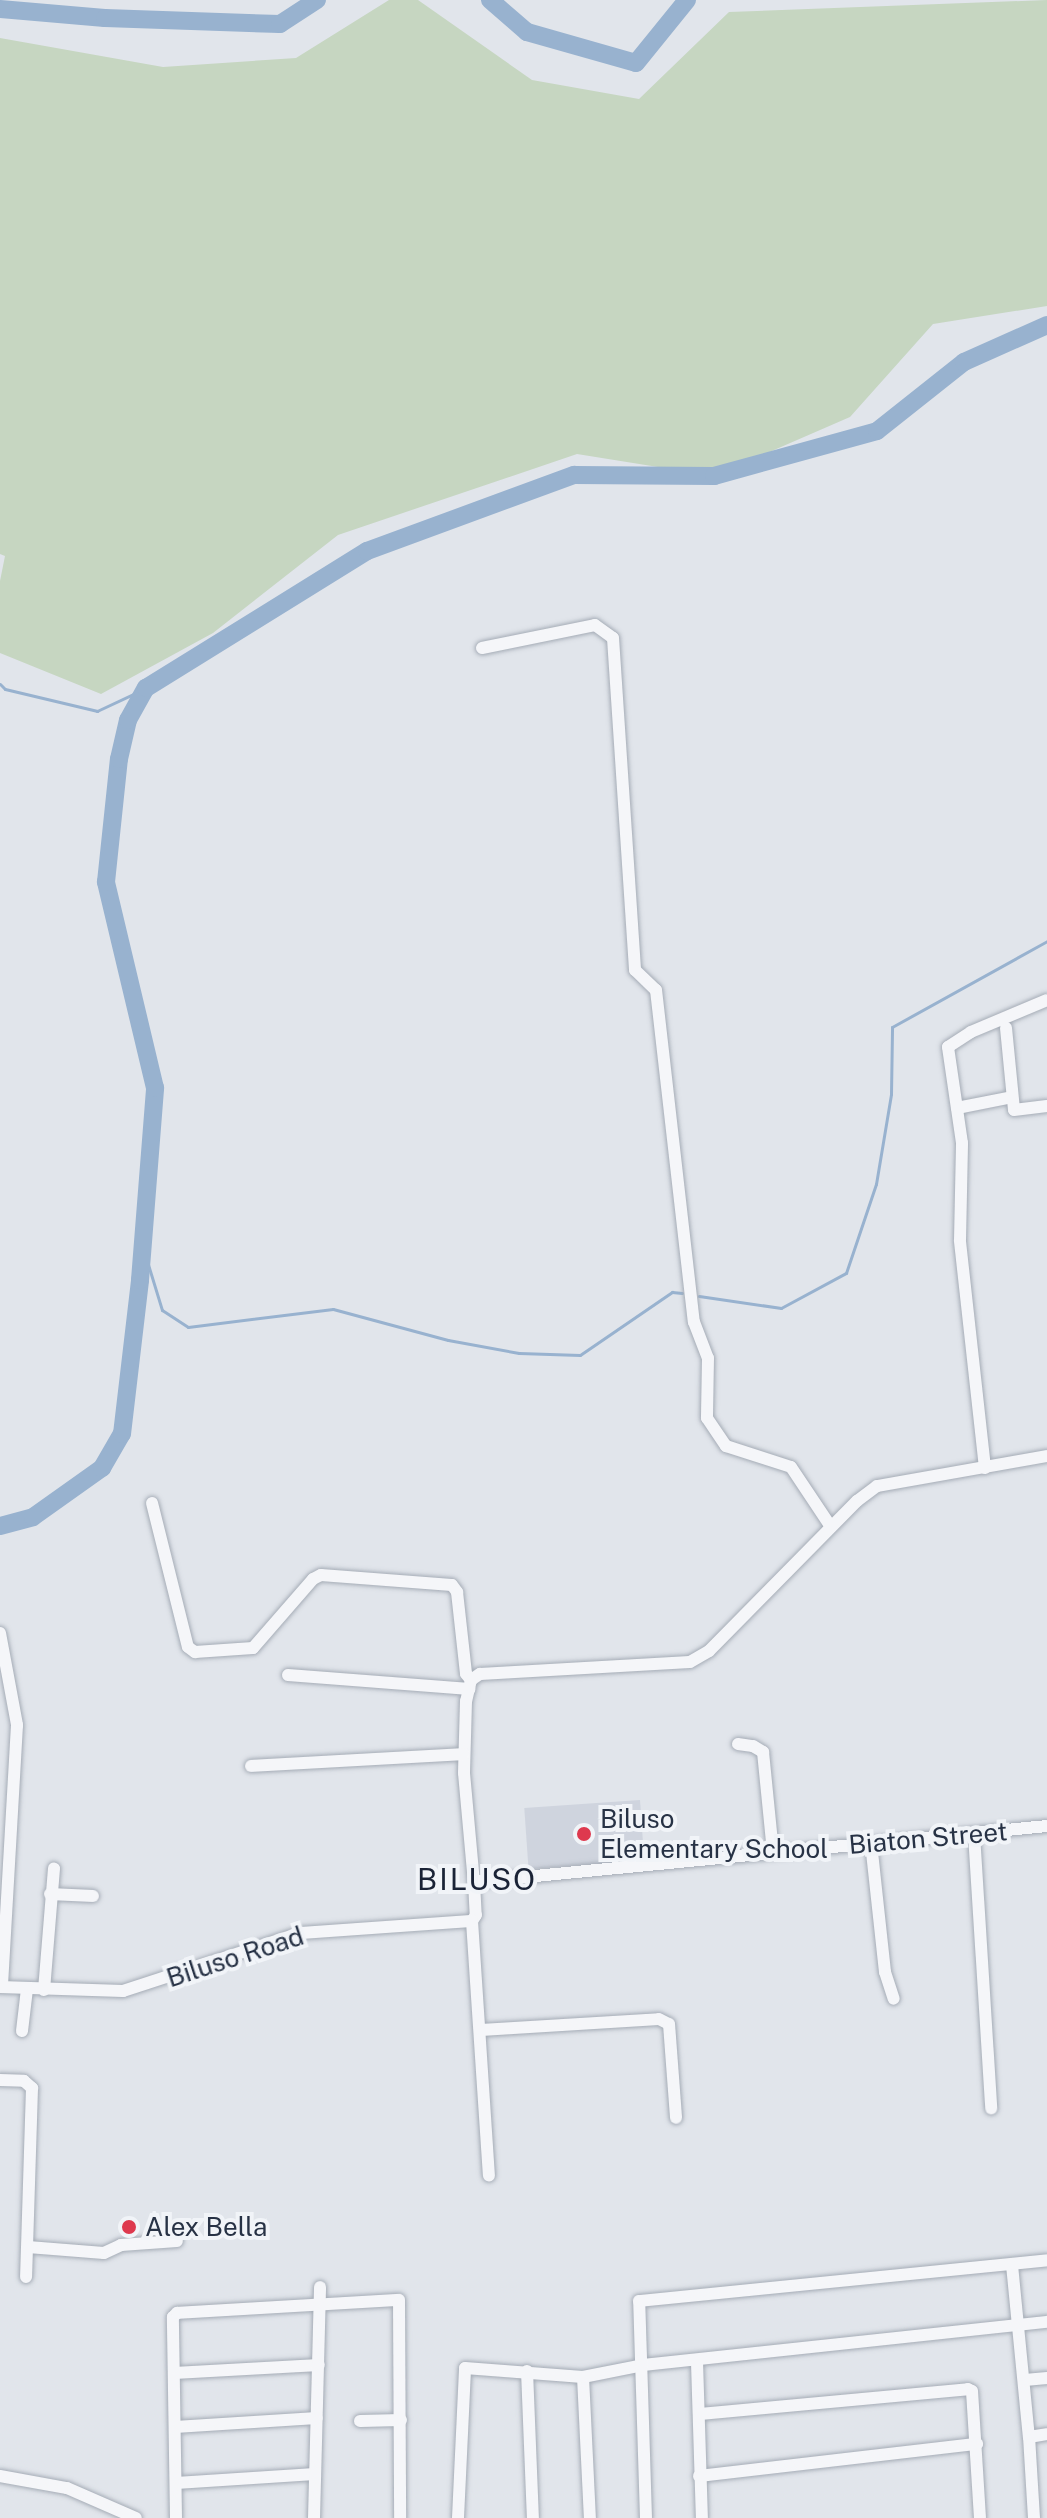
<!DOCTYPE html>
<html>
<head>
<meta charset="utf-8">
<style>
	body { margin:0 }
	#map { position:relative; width:1047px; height:2518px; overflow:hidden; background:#e1e5eb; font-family:"Public Sans",sans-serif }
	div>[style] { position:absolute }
	.built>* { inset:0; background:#cfd4de; transform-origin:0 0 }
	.green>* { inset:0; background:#c6d6c1 }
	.stream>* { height:3px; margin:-1.5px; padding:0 1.5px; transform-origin:1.5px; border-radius:1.5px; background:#98b2cf }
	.river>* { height:18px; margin:-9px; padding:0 9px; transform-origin:9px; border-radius:9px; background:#98b2cf }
	.roads { filter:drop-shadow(0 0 2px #a5acb6) drop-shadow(0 0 2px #a5acb6) }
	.minor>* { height:12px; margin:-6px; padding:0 6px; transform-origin:6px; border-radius:6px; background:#f5f6f9 }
	.dots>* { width:22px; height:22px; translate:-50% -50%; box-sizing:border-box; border:4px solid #f1f4f8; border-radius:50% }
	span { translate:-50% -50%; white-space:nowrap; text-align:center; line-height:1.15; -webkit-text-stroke:8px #f1f4f8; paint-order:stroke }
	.poi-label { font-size:26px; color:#273245 }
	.left { translate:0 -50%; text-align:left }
	.street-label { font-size:26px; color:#273245 }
	.quarter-label { font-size:30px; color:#1a2336; letter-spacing:2px }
</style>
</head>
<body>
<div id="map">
	<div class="built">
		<div style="left:640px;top:1800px;width:61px;height:116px;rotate:86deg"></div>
	</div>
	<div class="green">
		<div style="clip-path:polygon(389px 0,418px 0,532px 80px,639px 99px,729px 12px,1047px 0,1047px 306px,933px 324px,850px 417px,714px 476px,577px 454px,338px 535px,213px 633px,101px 694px,0 653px,0 581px,5px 556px,0 554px,0 38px,163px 67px,296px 58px)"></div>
	</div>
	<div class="stream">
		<div style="left:0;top:684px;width:7px;rotate:45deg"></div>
		<div style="left:5px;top:689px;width:95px;rotate:13.4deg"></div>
		<div style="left:97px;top:711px;width:54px;rotate:-25.1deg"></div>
		<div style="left:143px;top:1248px;width:65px;rotate:73deg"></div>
		<div style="left:162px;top:1310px;width:31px;rotate:33deg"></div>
		<div style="left:188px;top:1327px;width:146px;rotate:-7.1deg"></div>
		<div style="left:333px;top:1309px;width:119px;rotate:15.1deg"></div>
		<div style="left:448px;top:1340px;width:72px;rotate:10.4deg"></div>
		<div style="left:519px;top:1353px;width:61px;rotate:1.9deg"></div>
		<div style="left:580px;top:1355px;width:112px;rotate:-34.4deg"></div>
		<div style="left:672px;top:1292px;width:10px;rotate:6deg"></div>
		<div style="left:699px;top:1296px;width:83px;rotate:8.3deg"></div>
		<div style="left:781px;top:1308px;width:74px;rotate:-28.3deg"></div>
		<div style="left:846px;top:1273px;width:94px;rotate:-71.4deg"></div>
		<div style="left:876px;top:1184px;width:91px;rotate:-80.5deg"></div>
		<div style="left:891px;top:1094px;width:67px;rotate:-89.1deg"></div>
		<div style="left:892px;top:1027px;width:177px;rotate:-29deg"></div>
	</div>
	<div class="river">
		<div style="left:490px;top:0;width:49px;rotate:40.9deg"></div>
		<div style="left:527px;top:32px;width:113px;rotate:15.9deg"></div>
		<div style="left:636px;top:63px;width:81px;rotate:-51deg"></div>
		<div style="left:0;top:9px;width:105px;rotate:4.9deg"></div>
		<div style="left:105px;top:18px;width:175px;rotate:2deg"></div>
		<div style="left:280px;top:24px;width:44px;rotate:-33deg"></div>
		<div style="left:0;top:1526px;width:34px;rotate:-15deg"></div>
		<div style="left:33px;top:1517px;width:85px;rotate:-35.4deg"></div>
		<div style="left:102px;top:1468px;width:39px;rotate:-60deg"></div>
		<div style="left:122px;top:1434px;width:155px;rotate:-83.3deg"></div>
		<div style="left:140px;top:1280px;width:193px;rotate:-85.5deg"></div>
		<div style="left:155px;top:1088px;width:212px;rotate:-103.4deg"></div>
		<div style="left:106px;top:882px;width:124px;rotate:-84deg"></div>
		<div style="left:119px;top:759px;width:40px;rotate:-77deg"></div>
		<div style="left:128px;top:720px;width:37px;rotate:-61deg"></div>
		<div style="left:146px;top:688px;width:260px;rotate:-31.8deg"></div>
		<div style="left:367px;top:551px;width:221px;rotate:-20.2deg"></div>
		<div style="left:574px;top:475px;width:140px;rotate:0.4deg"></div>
		<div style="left:714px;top:476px;width:169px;rotate:-15.4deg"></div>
		<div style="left:877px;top:431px;width:111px;rotate:-38.4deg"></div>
		<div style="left:964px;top:362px;width:91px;rotate:-24deg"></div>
	</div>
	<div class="roads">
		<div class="minor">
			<div style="left:482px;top:648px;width:115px;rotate:-11.5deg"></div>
			<div style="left:595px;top:625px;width:22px;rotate:36deg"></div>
			<div style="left:613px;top:638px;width:333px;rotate:86.2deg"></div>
			<div style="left:635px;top:970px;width:29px;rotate:44deg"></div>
			<div style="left:656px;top:990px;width:334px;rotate:83.5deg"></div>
			<div style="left:694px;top:1322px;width:39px;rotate:69deg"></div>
			<div style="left:708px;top:1358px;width:60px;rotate:91deg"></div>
			<div style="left:707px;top:1418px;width:34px;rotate:56deg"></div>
			<div style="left:726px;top:1446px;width:68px;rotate:17.9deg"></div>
			<div style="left:791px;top:1467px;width:72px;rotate:56.3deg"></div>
			<div style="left:1006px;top:1028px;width:82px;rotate:84.4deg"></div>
			<div style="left:1014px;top:1110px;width:33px;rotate:-7deg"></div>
			<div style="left:957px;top:1108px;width:56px;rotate:-11.3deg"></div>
			<div style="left:985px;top:1468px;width:229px;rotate:-96.3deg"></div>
			<div style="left:960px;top:1240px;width:97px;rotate:-88.8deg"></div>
			<div style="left:962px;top:1143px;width:97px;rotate:-98.3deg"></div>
			<div style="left:948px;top:1047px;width:27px;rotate:-33deg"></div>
			<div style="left:971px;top:1032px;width:82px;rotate:-22.8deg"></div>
			<div style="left:152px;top:1503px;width:148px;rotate:76deg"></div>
			<div style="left:188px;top:1647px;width:9px;rotate:36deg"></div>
			<div style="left:195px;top:1652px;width:58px;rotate:-3.9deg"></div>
			<div style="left:253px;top:1648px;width:91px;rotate:-49deg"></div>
			<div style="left:313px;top:1579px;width:9px;rotate:-27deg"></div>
			<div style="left:321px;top:1575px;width:131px;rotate:4.4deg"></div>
			<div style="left:452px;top:1585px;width:9px;rotate:54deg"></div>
			<div style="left:457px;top:1592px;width:82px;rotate:83.7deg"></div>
			<div style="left:466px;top:1674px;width:8px;rotate:50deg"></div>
			<div style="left:471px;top:1680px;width:22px;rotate:103deg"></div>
			<div style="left:466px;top:1701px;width:72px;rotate:91.6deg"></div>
			<div style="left:464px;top:1773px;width:109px;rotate:84.8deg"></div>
			<div style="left:474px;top:1882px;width:33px;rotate:87deg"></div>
			<div style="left:476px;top:1915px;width:7px;rotate:124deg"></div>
			<div style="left:472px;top:1921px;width:255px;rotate:86.2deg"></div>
			<div style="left:0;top:1633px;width:94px;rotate:79.5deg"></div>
			<div style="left:17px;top:1725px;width:262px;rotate:93.3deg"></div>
			<div style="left:288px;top:1675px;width:182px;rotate:4.4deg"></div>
			<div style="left:471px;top:1680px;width:11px;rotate:-34deg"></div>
			<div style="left:480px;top:1674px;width:210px;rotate:-3.3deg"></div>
			<div style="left:690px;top:1662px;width:22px;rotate:-30deg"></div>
			<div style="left:709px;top:1651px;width:211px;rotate:-45.4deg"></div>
			<div style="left:857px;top:1501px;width:25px;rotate:-37deg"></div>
			<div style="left:877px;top:1486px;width:173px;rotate:-10deg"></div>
			<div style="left:738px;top:1744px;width:15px;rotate:8deg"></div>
			<div style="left:753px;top:1746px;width:12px;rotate:31deg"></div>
			<div style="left:763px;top:1752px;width:101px;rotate:84.3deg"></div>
			<div style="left:251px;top:1766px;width:213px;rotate:-3.2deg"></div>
			<div style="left:974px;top:1834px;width:275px;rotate:86.4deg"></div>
			<div style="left:871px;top:1843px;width:130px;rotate:83.8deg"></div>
			<div style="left:885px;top:1972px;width:28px;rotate:72deg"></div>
			<div style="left:474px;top:1882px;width:576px;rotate:-5.58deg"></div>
			<div style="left:50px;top:1894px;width:43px;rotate:2.7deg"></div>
			<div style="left:0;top:1987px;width:123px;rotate:1.9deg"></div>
			<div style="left:123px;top:1991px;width:186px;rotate:-18.1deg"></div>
			<div style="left:300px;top:1933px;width:172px;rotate:-4deg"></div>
			<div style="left:44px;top:1990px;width:122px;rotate:-85.3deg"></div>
			<div style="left:481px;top:2030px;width:178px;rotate:-3.5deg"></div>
			<div style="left:659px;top:2019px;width:11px;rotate:27deg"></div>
			<div style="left:669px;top:2024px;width:94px;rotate:85.7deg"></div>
			<div style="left:22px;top:2031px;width:42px;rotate:-83.2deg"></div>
			<div style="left:0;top:2080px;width:24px;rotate:2deg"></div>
			<div style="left:24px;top:2081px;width:11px;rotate:41deg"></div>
			<div style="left:32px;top:2088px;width:189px;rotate:91.8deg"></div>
			<div style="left:28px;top:2247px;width:76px;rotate:4.5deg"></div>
			<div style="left:104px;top:2253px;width:19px;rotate:-25deg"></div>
			<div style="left:121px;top:2245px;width:56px;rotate:-4.1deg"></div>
			<div style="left:1012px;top:2265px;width:173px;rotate:84.4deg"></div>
			<div style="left:697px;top:2362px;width:156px;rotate:88.2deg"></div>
			<div style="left:527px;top:2371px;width:147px;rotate:87.7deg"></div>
			<div style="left:174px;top:2373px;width:145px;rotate:-3.2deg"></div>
			<div style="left:583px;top:2377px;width:141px;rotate:87.2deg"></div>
			<div style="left:1025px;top:2380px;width:22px;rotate:-5deg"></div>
			<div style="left:700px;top:2414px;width:269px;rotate:-5.3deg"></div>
			<div style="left:968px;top:2389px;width:4px;rotate:27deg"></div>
			<div style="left:972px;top:2391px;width:127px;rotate:86.4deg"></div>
			<div style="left:360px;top:2421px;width:41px;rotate:-1.4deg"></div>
			<div style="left:175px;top:2427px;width:142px;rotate:-3.6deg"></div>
			<div style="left:0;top:2476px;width:68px;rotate:10.2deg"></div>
			<div style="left:67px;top:2488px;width:75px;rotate:23.5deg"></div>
			<div style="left:699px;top:2476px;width:280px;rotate:-6.6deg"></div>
			<div style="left:176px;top:2483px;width:139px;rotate:-3.7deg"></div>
			<div style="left:176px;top:2518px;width:201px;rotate:-90.9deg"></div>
			<div style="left:173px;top:2317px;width:6px;rotate:-45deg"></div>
			<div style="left:177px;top:2313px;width:222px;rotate:-3.4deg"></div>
			<div style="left:399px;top:2300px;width:218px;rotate:89.7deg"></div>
			<div style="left:314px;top:2518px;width:231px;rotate:-88.5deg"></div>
			<div style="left:458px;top:2518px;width:150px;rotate:-87.3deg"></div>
			<div style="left:465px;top:2368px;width:118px;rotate:4.4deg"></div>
			<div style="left:583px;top:2377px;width:61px;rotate:-11.3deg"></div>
			<div style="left:643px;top:2365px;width:406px;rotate:-6.1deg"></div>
			<div style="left:646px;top:2518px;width:217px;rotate:-91.8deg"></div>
			<div style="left:639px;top:2301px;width:410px;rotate:-5.7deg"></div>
			<div style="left:1034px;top:2518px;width:81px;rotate:-93.5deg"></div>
			<div style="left:1029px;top:2437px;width:18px;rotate:-9deg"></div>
		</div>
	</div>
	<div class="dots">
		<div style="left:584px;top:1834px;background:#de394e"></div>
		<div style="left:129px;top:2227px;background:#de394e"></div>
	</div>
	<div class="poi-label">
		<span class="left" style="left:600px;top:1834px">Biluso<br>Elementary School</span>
		<span class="left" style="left:145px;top:2227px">Alex Bella</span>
	</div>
	<div class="street-label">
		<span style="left:928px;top:1838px;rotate:-5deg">Biaton Street</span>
		<span style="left:235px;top:1957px;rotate:-18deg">Biluso Road</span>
	</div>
	<div class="quarter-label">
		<span style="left:477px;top:1879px">BILUSO</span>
	</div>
</div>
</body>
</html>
